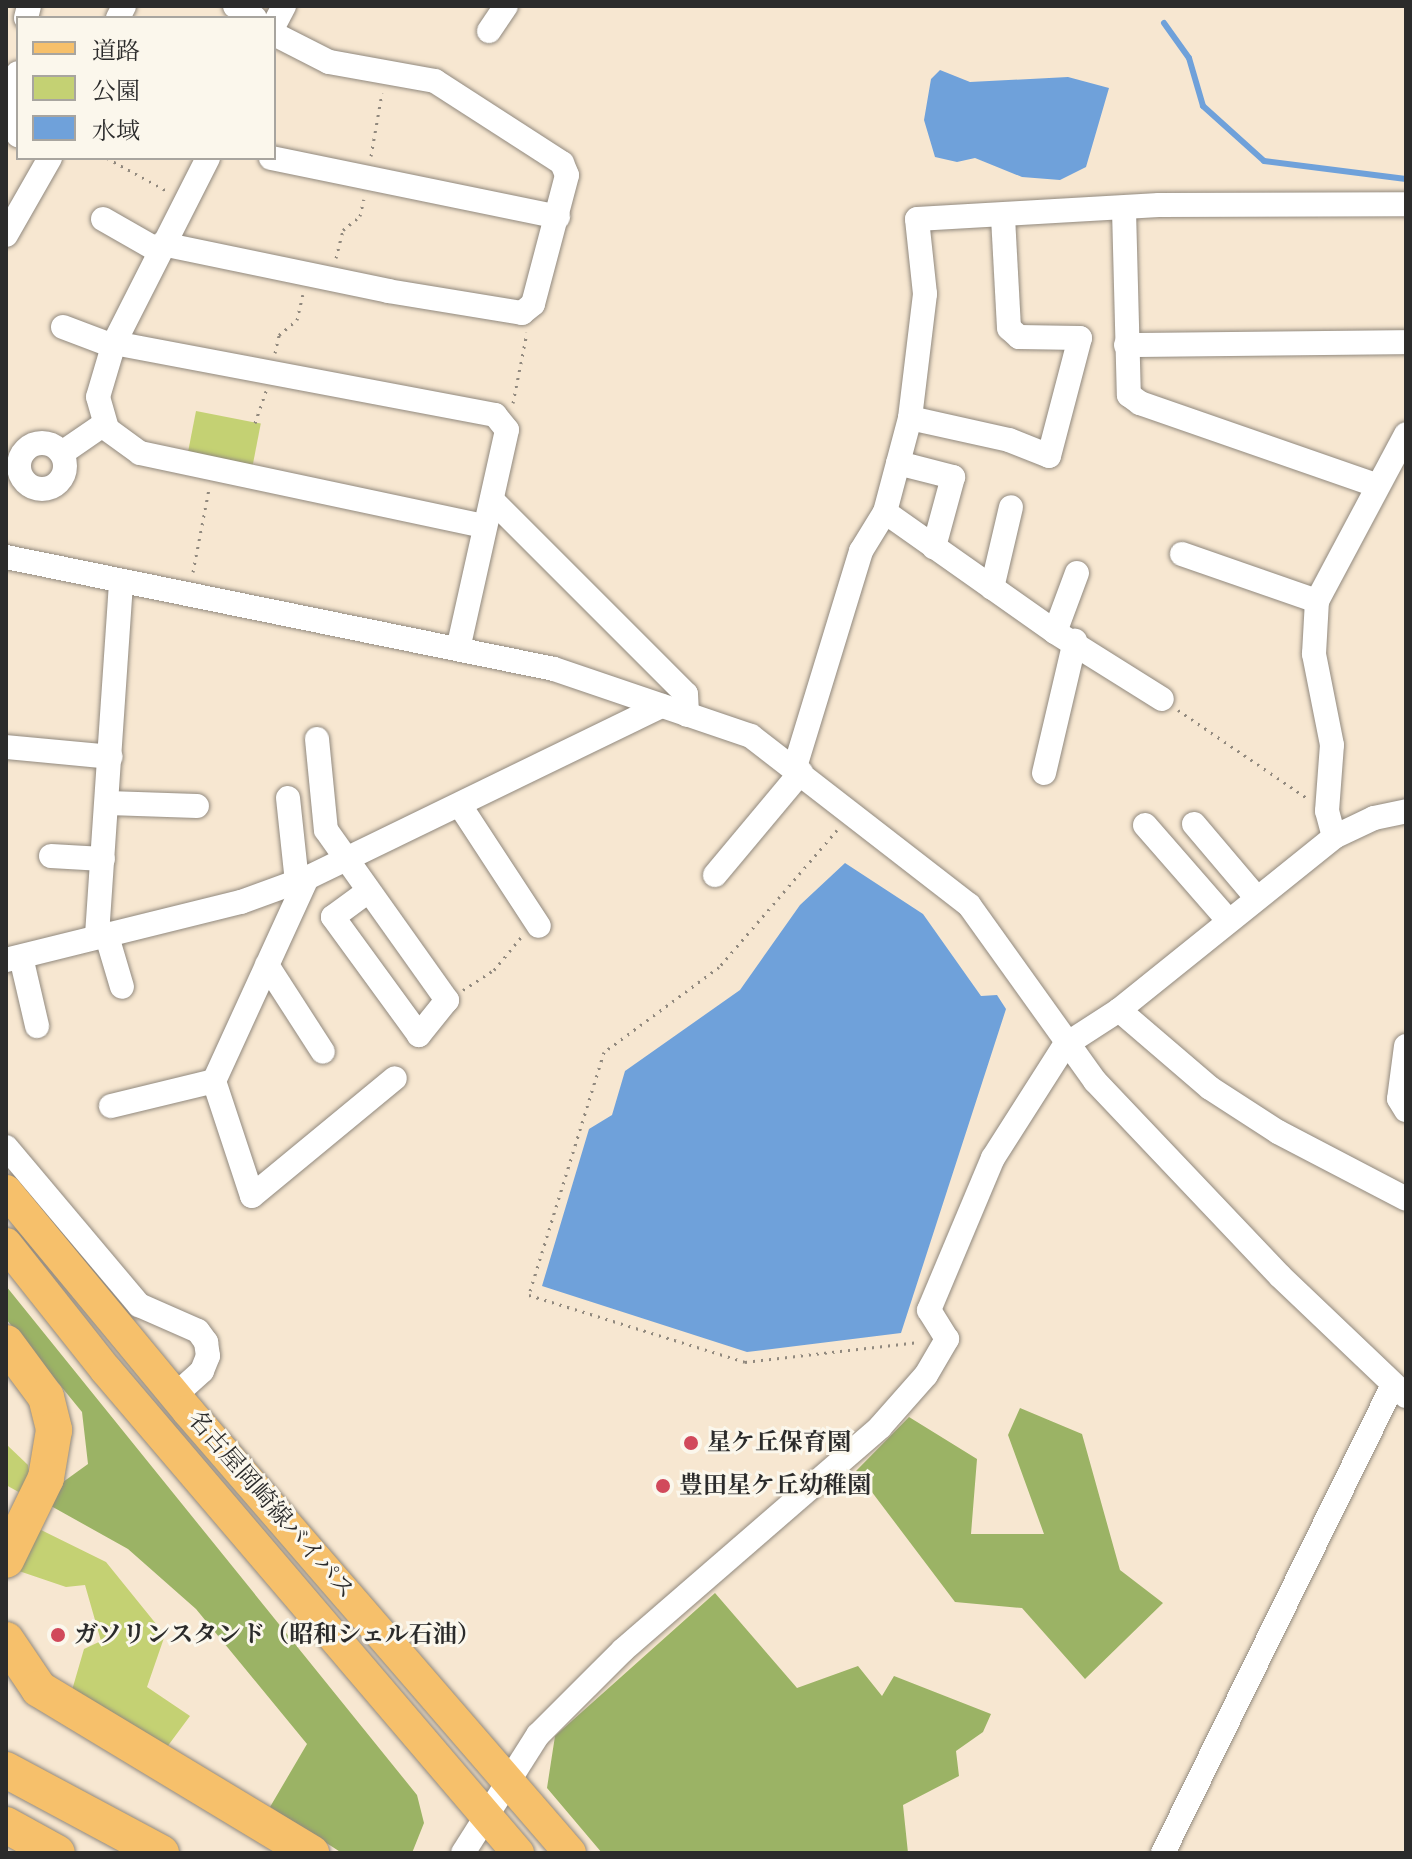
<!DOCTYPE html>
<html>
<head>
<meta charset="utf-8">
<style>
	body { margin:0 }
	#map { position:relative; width:1412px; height:1859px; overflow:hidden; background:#f7e7d1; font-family:"IM FELL French Canon","Noto Serif JP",serif }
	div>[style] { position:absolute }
	.green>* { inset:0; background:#c4d173; transform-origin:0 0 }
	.forest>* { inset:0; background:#9bb365 }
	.water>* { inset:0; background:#6fa1da }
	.stream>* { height:6px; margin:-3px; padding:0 3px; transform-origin:3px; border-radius:3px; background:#6fa1da }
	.path>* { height:3px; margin-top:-1.5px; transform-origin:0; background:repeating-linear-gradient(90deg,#91897e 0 2px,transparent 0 8px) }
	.roads { filter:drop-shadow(0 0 2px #91897e) drop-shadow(0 0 2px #91897e) }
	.minor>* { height:24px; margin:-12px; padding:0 12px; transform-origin:12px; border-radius:12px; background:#fff }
	.minor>.ring { margin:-12px; padding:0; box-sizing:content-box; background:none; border:24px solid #fff; border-radius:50% }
	.major>* { height:32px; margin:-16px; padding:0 16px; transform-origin:16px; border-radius:16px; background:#f6c06b }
	.highway>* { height:36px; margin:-18px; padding:0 18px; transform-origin:18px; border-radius:18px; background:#f6c06b }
	.dots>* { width:22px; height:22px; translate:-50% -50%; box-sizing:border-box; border:4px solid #fbf7ec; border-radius:50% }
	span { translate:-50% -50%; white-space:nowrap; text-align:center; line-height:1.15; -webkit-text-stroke:6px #fbf7ec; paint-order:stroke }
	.poi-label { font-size:24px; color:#2b2b2b; font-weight:700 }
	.left { translate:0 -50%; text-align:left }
	.street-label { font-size:24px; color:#2b2b2b }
	.frame { position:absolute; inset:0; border:8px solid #2b2b2b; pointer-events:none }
	.legend { position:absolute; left:16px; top:16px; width:260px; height:144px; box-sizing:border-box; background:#fbf7ec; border:2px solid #a8a59f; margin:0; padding:10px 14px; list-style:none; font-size:24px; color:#2b2b2b }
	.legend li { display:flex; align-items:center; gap:16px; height:40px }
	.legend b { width:40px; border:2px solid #a8a59f }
</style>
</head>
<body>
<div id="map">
	<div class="green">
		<div style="left:196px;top:411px;width:66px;height:42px;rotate:11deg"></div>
		<div style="clip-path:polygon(6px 1444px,28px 1465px,30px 1481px,24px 1495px,6px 1485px)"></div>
		<div style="clip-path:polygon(35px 1527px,106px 1562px,165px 1635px,147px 1687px,190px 1716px,167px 1747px,70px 1697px,84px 1649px,101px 1641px,85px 1585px,66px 1587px,13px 1569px)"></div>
	</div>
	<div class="forest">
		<div style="clip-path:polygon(6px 1286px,417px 1795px,424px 1823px,412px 1853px,342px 1853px,270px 1807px,307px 1744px,196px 1609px,128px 1549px,51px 1506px,63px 1482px,88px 1464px,82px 1412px,6px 1319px)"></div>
		<div style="clip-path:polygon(1020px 1408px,1082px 1434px,1120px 1570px,1163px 1603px,1085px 1679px,1022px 1608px,955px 1602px,856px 1471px,909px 1417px,977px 1459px,971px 1534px,1044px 1534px,1008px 1435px)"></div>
		<div style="clip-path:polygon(715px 1593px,797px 1688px,858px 1666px,882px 1696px,894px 1676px,991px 1714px,983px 1732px,956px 1751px,959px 1776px,903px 1805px,908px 1853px,602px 1853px,547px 1788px,555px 1736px)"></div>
	</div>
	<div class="water">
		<div style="clip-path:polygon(940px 70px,970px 82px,1068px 77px,1109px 88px,1086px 167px,1060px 180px,1022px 177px,975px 158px,957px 162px,935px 157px,924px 120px,931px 79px)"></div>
		<div style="clip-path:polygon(845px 863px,923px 914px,981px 996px,997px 995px,1006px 1009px,901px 1333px,747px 1352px,542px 1286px,589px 1129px,612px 1115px,625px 1071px,740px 990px,800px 905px)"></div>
	</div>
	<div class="stream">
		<div style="left:1164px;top:23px;width:43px;rotate:54.5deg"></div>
		<div style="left:1189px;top:58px;width:50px;rotate:73.7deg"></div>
		<div style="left:1203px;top:106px;width:82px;rotate:42deg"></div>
		<div style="left:1264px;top:161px;width:143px;rotate:7.2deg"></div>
	</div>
	<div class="path">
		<div style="left:371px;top:156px;width:64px;rotate:-80.1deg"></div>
		<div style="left:107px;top:158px;width:68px;rotate:28.8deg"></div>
		<div style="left:336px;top:258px;width:29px;rotate:-76deg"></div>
		<div style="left:343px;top:230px;width:22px;rotate:-39deg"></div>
		<div style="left:360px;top:216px;width:17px;rotate:-77deg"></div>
		<div style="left:275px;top:353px;width:18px;rotate:-77deg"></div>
		<div style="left:279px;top:335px;width:23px;rotate:-40deg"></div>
		<div style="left:297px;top:320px;width:26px;rotate:-77deg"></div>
		<div style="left:513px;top:403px;width:72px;rotate:-78.8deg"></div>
		<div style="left:255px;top:423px;width:34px;rotate:-71deg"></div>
		<div style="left:193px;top:572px;width:85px;rotate:-79.1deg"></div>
		<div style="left:1178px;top:710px;width:156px;rotate:34.3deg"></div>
		<div style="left:837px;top:830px;width:181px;rotate:130.7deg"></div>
		<div style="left:719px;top:967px;width:143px;rotate:143.5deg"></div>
		<div style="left:604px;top:1052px;width:254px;rotate:107.2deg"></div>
		<div style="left:529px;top:1295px;width:226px;rotate:17.2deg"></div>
		<div style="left:745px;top:1362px;width:175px;rotate:-6.6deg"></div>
		<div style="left:463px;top:990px;width:37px;rotate:-33deg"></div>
		<div style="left:494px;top:970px;width:44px;rotate:-50.5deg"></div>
	</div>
	<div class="roads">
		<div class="minor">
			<div style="left:235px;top:6px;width:23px;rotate:31deg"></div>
			<div style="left:26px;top:18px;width:12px;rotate:-76deg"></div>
			<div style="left:118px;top:18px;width:13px;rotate:-63deg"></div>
			<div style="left:274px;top:25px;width:21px;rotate:-62deg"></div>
			<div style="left:489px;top:31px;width:30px;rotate:-56deg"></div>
			<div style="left:18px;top:73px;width:51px;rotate:96.7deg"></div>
			<div style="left:12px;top:124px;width:13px;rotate:61deg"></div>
			<div style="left:208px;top:158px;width:208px;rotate:116.9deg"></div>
			<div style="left:114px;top:343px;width:56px;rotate:106.5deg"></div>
			<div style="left:98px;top:397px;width:33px;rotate:74deg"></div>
			<div style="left:107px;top:429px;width:41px;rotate:36deg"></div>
			<div style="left:140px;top:453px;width:350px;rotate:12deg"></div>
			<div style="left:271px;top:158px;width:293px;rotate:11.6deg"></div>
			<div style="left:1124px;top:210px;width:185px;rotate:88.5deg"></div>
			<div style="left:1129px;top:395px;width:14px;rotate:36deg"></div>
			<div style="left:1140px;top:403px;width:250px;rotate:19.2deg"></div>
			<div style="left:103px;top:219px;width:64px;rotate:29.7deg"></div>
			<div style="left:6px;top:235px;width:89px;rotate:-60.3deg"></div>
			<div style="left:162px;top:244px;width:231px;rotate:11.7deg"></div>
			<div style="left:388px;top:291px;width:136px;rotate:9.3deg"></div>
			<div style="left:522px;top:313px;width:14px;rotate:-39deg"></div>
			<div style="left:533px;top:304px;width:133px;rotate:-75.2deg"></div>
			<div style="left:567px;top:175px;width:13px;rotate:-113deg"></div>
			<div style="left:562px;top:163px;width:151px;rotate:-147.2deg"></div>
			<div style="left:435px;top:81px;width:108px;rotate:-169.8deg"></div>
			<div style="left:329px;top:62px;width:62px;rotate:-153deg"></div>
			<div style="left:63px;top:327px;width:53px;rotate:20.8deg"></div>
			<div style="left:114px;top:343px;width:388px;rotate:10.7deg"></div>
			<div style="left:495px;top:415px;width:19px;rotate:51deg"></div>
			<div style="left:507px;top:430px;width:224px;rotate:102.6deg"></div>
			<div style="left:1126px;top:345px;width:280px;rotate:-0.6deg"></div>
			<div style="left:910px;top:418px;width:101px;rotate:12.5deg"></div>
			<div style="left:1009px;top:440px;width:43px;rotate:21.8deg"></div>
			<div style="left:1049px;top:456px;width:122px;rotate:-75.3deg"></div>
			<div style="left:1080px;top:338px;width:61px;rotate:-179.1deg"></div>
			<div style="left:1019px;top:337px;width:13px;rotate:-138deg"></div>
			<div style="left:1009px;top:328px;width:112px;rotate:-93.1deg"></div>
			<div class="ring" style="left:19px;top:443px;width:22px;height:22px"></div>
			<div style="left:62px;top:453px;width:51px;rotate:-34.6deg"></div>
			<div style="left:898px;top:463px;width:57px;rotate:14.3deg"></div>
			<div style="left:953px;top:477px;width:73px;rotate:105.2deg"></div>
			<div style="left:492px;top:500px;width:274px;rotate:45deg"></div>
			<div style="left:686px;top:694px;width:21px;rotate:87deg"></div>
			<div style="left:885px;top:512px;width:208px;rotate:35.2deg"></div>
			<div style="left:1055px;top:632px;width:126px;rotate:32.1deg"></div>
			<div style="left:1182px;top:554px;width:143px;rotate:19.2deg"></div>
			<div style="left:6px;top:557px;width:559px;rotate:11.55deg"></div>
			<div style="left:554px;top:669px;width:208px;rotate:18.8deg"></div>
			<div style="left:751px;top:736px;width:276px;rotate:37.8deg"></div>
			<div style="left:969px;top:905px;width:216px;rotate:54.4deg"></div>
			<div style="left:1095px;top:1081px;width:269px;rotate:46.5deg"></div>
			<div style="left:1280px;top:1276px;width:174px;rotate:43.6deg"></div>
			<div style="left:992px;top:588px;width:83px;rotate:-76.8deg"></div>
			<div style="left:1055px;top:632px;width:63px;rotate:-69.6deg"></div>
			<div style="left:317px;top:739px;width:91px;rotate:84.4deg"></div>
			<div style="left:326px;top:830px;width:209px;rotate:54.6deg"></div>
			<div style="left:447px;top:1000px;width:45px;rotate:128.7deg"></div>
			<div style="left:419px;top:1035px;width:146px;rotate:-126.1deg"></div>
			<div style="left:333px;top:917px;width:42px;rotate:-36.3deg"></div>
			<div style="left:6px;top:747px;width:105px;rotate:5.4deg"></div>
			<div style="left:795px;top:767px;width:226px;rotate:-73deg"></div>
			<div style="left:861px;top:551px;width:46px;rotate:-58.4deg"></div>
			<div style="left:885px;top:512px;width:97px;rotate:-75.1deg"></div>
			<div style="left:910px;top:418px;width:125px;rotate:-83.1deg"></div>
			<div style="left:925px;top:294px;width:75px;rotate:-96.1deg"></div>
			<div style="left:917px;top:219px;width:242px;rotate:-3.3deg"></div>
			<div style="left:1159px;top:205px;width:247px;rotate:-0.2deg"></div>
			<div style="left:1044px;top:773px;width:136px;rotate:-76.8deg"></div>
			<div style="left:288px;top:798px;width:84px;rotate:83.9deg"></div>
			<div style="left:108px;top:803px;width:89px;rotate:1.9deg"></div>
			<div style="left:461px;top:807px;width:142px;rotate:56.8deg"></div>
			<div style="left:1194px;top:824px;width:94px;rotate:49.7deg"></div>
			<div style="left:1145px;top:825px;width:125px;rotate:48.9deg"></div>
			<div style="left:1334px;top:837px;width:27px;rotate:-105deg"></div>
			<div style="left:1327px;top:811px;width:66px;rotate:-85.7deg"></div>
			<div style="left:1332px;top:745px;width:93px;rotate:-101.2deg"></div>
			<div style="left:1314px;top:654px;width:53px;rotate:-86.8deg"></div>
			<div style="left:1317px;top:601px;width:189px;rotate:-61.9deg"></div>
			<div style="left:51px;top:856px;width:52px;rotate:3.3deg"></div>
			<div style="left:715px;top:875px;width:134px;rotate:-50.1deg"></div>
			<div style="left:307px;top:878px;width:223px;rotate:114.6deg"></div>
			<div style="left:214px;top:1081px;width:121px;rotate:71.7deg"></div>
			<div style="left:252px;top:1196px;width:185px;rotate:-39.5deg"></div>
			<div style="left:106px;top:933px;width:56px;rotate:73.5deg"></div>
			<div style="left:97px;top:935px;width:354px;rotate:-86.1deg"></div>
			<div style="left:21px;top:957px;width:71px;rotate:76.9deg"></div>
			<div style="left:6px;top:960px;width:242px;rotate:-13.9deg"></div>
			<div style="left:241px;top:902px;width:70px;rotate:-20deg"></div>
			<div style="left:307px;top:878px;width:394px;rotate:-25.9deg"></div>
			<div style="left:267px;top:965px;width:103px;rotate:57.2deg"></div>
			<div style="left:1119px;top:1010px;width:120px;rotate:40.6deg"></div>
			<div style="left:1210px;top:1088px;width:81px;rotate:32.9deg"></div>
			<div style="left:1278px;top:1132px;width:144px;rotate:27.6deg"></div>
			<div style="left:1406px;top:1046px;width:53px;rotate:97.5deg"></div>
			<div style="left:1399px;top:1099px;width:13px;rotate:58deg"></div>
			<div style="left:111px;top:1106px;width:106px;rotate:-13.6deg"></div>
			<div style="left:6px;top:1147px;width:207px;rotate:49.9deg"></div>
			<div style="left:139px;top:1305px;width:64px;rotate:23.8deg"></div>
			<div style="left:198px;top:1331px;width:14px;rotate:54deg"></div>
			<div style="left:206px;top:1342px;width:14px;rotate:82deg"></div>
			<div style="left:208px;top:1356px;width:16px;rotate:112deg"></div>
			<div style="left:202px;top:1371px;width:36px;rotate:138deg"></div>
			<div style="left:463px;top:1853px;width:140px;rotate:-57.6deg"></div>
			<div style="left:538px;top:1735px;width:120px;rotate:-45deg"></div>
			<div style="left:623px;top:1650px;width:340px;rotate:-40.9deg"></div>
			<div style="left:880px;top:1427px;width:69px;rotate:-48.5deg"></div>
			<div style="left:926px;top:1375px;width:42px;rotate:-59.7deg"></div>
			<div style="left:947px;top:1339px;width:34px;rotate:-122deg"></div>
			<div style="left:929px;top:1310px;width:165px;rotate:-67.2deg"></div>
			<div style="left:993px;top:1158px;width:134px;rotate:-57.5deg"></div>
			<div style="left:1065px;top:1045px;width:64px;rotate:-32.9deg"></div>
			<div style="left:1119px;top:1010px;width:276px;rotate:-38.8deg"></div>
			<div style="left:1334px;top:837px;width:44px;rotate:-25.4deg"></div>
			<div style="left:1374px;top:818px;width:33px;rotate:-12deg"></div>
			<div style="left:1163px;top:1853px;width:521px;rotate:-63.83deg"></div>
		</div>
		<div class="major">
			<div style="left:6px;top:1191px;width:286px;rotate:50.4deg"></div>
			<div style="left:188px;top:1411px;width:584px;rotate:49.16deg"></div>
			<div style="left:6px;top:1244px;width:161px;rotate:51.6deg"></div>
			<div style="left:106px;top:1370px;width:635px;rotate:49.54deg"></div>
		</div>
		<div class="highway">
			<div style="left:6px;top:1343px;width:67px;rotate:53.5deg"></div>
			<div style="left:46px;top:1397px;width:34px;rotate:76deg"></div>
			<div style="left:54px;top:1430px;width:49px;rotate:99.5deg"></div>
			<div style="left:46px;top:1478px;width:91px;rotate:116deg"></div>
			<div style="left:6px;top:1640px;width:59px;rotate:56deg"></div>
			<div style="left:39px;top:1689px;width:318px;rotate:31.1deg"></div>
			<div style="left:6px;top:1770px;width:176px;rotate:28.2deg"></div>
			<div style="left:6px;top:1825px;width:58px;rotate:28.8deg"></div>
		</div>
	</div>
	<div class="dots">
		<div style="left:691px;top:1443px;background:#d1495b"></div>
		<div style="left:663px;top:1486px;background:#d1495b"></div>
		<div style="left:58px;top:1635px;background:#d1495b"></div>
	</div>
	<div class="poi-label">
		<span class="left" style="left:707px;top:1443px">星ケ丘保育園</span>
		<span class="left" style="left:679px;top:1486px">豊田星ケ丘幼稚園</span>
		<span class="left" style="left:74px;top:1635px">ガソリンスタンド（昭和シェル石油）</span>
	</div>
	<div class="street-label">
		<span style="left:271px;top:1505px;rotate:49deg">名古屋岡崎線バイパス</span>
	</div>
	<div class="frame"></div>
	<ul class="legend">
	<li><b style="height:10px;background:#f6c06b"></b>道路</li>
	<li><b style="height:22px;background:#c4d173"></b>公園</li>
	<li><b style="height:22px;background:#6fa1da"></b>水域</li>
	</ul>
</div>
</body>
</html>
